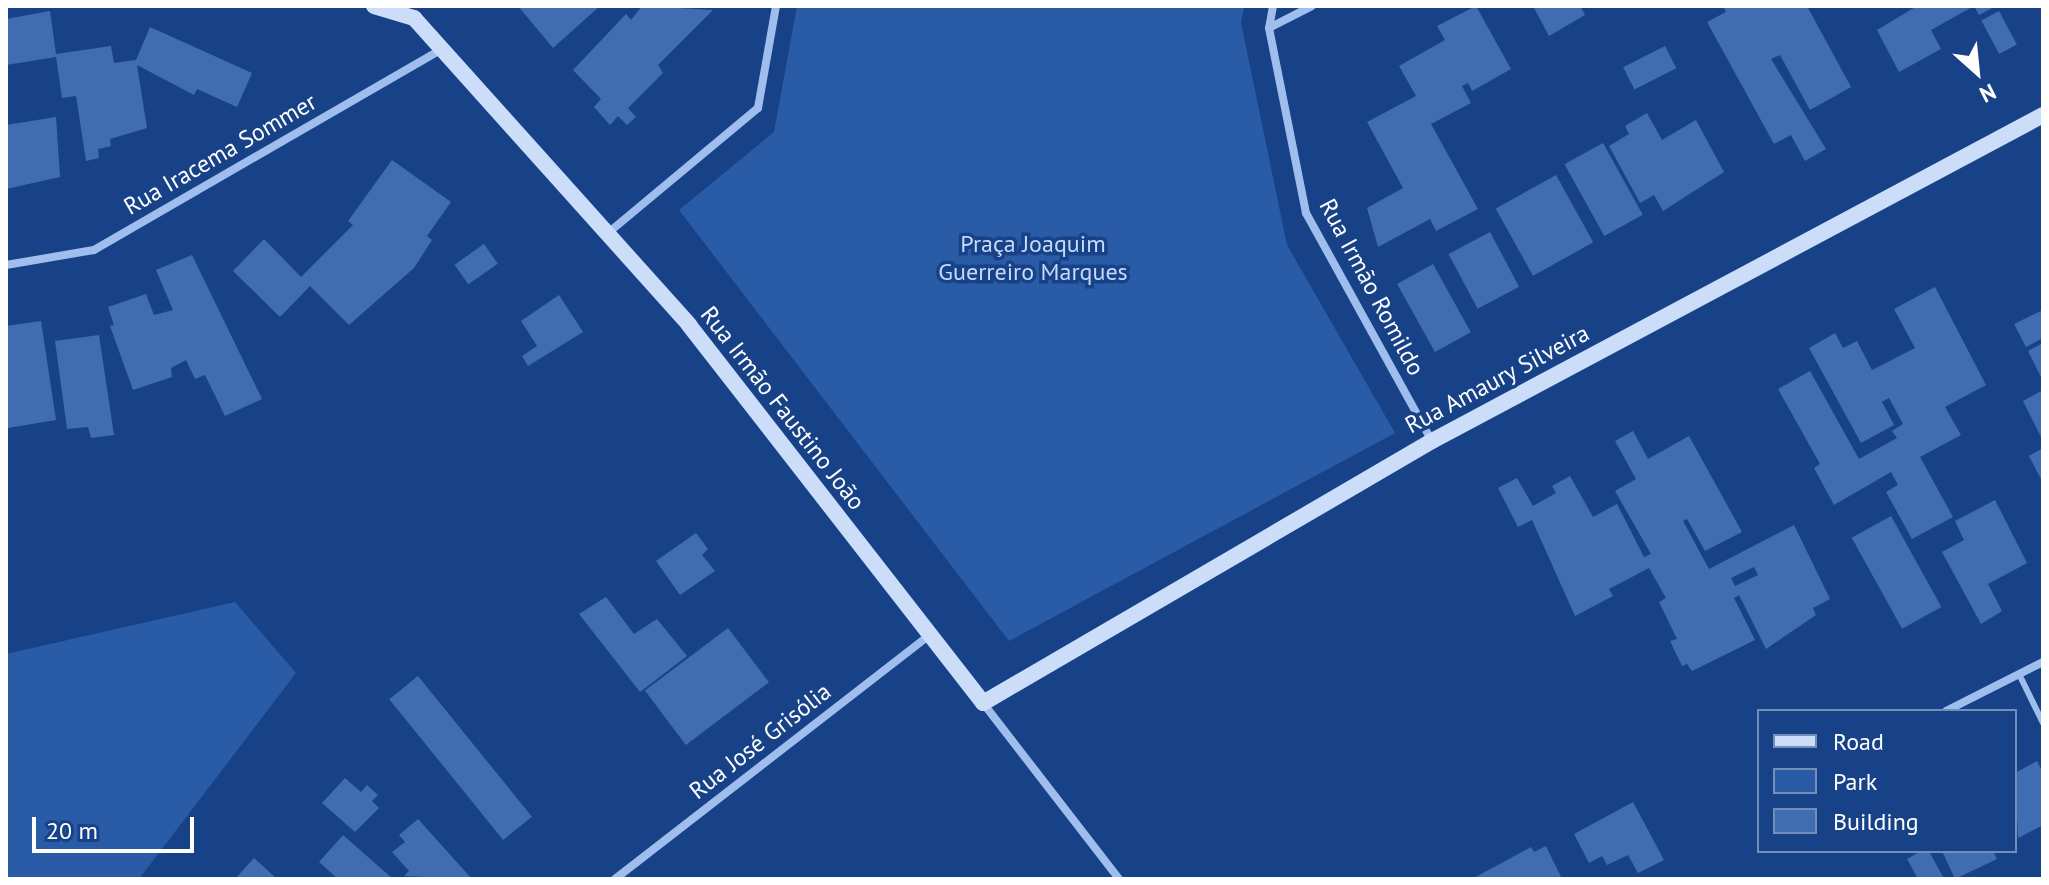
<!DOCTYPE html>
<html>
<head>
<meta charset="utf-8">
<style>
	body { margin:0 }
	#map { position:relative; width:2049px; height:885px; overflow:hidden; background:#184288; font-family:"PT Sans",sans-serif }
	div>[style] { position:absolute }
	.green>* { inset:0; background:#2a5ba6 }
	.building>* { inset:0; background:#406cb1; transform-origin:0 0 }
	.lane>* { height:6px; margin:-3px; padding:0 3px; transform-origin:3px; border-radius:3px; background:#9fbeed }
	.street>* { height:8px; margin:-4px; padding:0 4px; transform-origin:4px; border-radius:4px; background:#9fbeed }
	.secondary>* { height:16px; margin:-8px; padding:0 8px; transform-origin:8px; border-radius:8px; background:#ccddfa }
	span { translate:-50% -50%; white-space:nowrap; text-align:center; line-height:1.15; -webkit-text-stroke:7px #184288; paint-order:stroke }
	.street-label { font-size:24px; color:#fff }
	.park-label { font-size:24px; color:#c5dafa }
	.frame { position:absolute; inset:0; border:8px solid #fff; pointer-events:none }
	.legend { position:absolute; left:1757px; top:709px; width:260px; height:144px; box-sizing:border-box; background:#184288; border:2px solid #748eb8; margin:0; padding:10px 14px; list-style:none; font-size:24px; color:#fff }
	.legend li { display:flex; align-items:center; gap:16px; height:40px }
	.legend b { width:40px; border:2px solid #748eb8 }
	.north { position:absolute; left:1937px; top:32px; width:80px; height:80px; -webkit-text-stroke:6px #184288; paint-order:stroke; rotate:153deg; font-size:22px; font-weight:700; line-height:32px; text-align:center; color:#fff }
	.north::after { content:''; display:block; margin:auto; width:28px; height:36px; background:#fff; clip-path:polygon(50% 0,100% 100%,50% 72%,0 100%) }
	.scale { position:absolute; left:32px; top:817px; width:162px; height:36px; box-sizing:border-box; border:4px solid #fff; border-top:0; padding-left:10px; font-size:24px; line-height:28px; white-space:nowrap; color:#fff; -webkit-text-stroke:6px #184288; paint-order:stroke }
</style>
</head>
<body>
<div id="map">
	<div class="green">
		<div style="clip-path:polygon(797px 6px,1244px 6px,1241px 23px,1287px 245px,1395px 433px,1009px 641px,679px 210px,774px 132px)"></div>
		<div style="clip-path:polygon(235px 602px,296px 673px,139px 879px,6px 879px,6px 654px)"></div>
	</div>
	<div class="building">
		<div style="clip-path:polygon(518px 6px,600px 6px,553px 48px)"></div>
		<div style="clip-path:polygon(642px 6px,713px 10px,658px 65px,663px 73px,628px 108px,636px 117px,627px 125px,618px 116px,610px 125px,594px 107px,601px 99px,573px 70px,626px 14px,631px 20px)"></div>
		<div style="clip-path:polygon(1476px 6px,1511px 69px,1472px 91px,1468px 83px,1462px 86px,1471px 103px,1431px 124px,1478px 209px,1436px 231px,1430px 219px,1378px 247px,1367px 208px,1403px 188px,1367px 122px,1416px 96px,1399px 66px,1445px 40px,1437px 26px)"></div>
		<div style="clip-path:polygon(1533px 6px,1580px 6px,1585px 15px,1549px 36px)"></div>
		<div style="clip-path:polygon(1723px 6px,1807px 6px,1851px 87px,1810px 110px,1780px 55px,1771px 59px,1826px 149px,1805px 161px,1791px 135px,1774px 144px,1707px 22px,1726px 12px)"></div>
		<div style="clip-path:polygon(1917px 6px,1974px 6px,1931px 30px,1941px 49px,1899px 72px,1877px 30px)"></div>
		<div style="clip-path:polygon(1974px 6px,1996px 6px,1979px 15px)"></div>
		<div style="clip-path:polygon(50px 11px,56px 54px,111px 46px,114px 63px,136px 60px,150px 27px,252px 73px,237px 107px,197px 89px,194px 95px,137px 65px,147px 128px,110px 139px,111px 146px,98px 149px,99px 158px,86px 161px,76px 96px,62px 98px,56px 57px,6px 65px,6px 19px)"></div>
		<div style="left:1999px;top:11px;width:38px;height:20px;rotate:62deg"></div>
		<div style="left:1665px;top:46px;width:25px;height:47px;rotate:63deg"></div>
		<div style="clip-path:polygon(1647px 113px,1662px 140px,1696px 120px,1724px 172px,1663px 211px,1654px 195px,1640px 203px,1609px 146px,1629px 134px,1625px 126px)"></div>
		<div style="clip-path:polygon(56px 117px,60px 177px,6px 189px,6px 125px)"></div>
		<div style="left:1603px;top:143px;width:82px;height:44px;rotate:61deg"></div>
		<div style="clip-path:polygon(392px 160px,451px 202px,427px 236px,432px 240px,414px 268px,349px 325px,310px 286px,280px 317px,233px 271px,264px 239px,301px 277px,353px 225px,348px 221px)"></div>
		<div style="left:1556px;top:175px;width:77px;height:69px;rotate:61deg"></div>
		<div style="left:1490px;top:232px;width:62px;height:47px;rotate:62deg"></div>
		<div style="left:484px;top:244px;width:24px;height:36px;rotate:55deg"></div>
		<div style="clip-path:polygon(192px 255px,262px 399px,225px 416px,205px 375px,195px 379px,186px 360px,171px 368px,172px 377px,133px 390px,110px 326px,114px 325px,108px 307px,146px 294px,154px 315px,173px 310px,156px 270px)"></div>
		<div style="left:1433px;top:264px;width:78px;height:41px;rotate:61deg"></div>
		<div style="clip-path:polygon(1935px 287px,1986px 385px,1945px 407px,1961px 435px,1920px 457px,1953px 517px,1912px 539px,1886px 492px,1898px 485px,1891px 472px,1834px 505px,1814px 468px,1820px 464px,1778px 389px,1810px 371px,1859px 459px,1897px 438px,1892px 431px,1903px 424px,1889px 398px,1882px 402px,1894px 425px,1861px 443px,1809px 348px,1835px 333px,1843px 348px,1857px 341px,1872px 370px,1915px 348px,1894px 309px)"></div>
		<div style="clip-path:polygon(559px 295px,583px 332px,528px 366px,522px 356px,537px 346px,521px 321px)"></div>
		<div style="clip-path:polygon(2043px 310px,2043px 338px,2026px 347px,2014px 324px)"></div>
		<div style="clip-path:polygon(41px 321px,56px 420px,8px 428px,6px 326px)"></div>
		<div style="clip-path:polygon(99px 335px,114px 435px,91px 438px,88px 427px,67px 429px,55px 341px)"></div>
		<div style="clip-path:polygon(2043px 343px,2043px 381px,2028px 351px)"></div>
		<div style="clip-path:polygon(2043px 390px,2043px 441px,2023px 401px)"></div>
		<div style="clip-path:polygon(evenodd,1633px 431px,1648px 459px,1689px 436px,1742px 532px,1705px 551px,1687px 519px,1683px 521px,1709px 569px,1794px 525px,1830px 599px,1813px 608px,1816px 615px,1766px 649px,1739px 595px,1734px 598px,1755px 640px,1692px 671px,1687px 664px,1682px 666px,1670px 641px,1677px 639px,1659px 602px,1666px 598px,1649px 568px,1609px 589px,1613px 596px,1575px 616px,1532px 520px,1518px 527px,1498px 488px,1517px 478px,1533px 506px,1556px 493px,1552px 486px,1570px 476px,1593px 517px,1617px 504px,1644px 557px,1651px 554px,1615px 491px,1636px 479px,1615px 441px,1633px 431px,1754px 567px,1758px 575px,1735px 586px,1731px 578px,1754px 567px)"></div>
		<div style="clip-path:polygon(2043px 448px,2043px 483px,2029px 456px)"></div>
		<div style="clip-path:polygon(1995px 500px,2027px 563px,1988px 584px,2002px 611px,1981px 624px,1942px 552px,1964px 540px,1955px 521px)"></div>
		<div style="left:1891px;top:516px;width:104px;height:45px;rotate:61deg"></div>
		<div style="clip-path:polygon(696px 533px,708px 549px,702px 555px,715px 571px,680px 595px,656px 561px)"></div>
		<div style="clip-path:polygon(606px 597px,634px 634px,657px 619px,687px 656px,640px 692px,579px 614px)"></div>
		<div style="left:728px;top:628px;width:68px;height:104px;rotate:53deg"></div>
		<div style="left:418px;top:676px;width:181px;height:37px;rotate:51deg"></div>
		<div style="clip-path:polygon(2037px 761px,2043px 773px,2043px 825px,2018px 838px,2015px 773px)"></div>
		<div style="clip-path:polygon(345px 778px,361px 792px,367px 785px,378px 795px,372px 801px,379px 808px,355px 832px,322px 803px)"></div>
		<div style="clip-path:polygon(1633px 802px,1664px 860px,1638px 873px,1628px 855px,1607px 865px,1602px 856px,1589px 863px,1574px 834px)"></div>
		<div style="clip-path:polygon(418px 819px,472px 879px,404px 876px,409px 871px,392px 852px,405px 842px,399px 835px)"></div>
		<div style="clip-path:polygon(343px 835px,393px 879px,338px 879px,319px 862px)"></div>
		<div style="clip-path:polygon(1546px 846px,1562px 879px,1472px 879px,1531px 847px,1534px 852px)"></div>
		<div style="clip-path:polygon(1921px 851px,1929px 851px,1944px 879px,1918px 879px,1907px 859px)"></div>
		<div style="clip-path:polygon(1942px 851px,1993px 851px,1997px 859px,1955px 879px)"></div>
		<div style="clip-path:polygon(254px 858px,277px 879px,235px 879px)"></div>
	</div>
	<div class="lane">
		<div style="left:2019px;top:674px;width:55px;rotate:63.9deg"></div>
	</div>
	<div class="street">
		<div style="left:1273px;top:6px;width:22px;rotate:100deg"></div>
		<div style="left:1269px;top:28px;width:189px;rotate:78.7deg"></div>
		<div style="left:1306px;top:213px;width:260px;rotate:61.1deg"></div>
		<div style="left:1269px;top:28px;width:48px;rotate:-27.1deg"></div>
		<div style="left:608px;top:233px;width:195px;rotate:-39.8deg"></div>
		<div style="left:758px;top:108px;width:104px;rotate:-80deg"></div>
		<div style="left:6px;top:265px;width:89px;rotate:-9.7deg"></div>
		<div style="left:94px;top:250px;width:402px;rotate:-30deg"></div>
		<div style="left:983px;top:703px;width:222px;rotate:52.3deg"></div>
		<div style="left:1946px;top:711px;width:109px;rotate:-26.8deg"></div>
		<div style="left:615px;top:879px;width:398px;rotate:-37.8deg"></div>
	</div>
	<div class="secondary">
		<div style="left:374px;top:6px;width:42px;rotate:16.7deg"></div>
		<div style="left:414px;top:18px;width:412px;rotate:48.1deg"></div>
		<div style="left:689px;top:325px;width:479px;rotate:52.1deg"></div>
		<div style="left:983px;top:703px;width:520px;rotate:-30.26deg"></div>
		<div style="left:1432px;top:441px;width:693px;rotate:-28.08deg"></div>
	</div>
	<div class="street-label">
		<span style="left:220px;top:154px;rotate:-30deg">Rua Iracema Sommer</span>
		<span style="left:1372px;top:287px;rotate:62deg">Rua Irmão Romildo</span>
		<span style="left:1497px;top:379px;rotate:-28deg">Rua Amaury Silveira</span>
		<span style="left:783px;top:408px;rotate:52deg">Rua Irmão Faustino João</span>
		<span style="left:760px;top:741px;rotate:-38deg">Rua José Grisólia</span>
	</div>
	<div class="park-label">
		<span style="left:1033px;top:258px">Praça Joaquim<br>Guerreiro Marques</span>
	</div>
	<div class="frame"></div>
	<ul class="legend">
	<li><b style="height:10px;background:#ccddfa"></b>Road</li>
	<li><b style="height:22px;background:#2a5ba6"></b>Park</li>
	<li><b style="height:22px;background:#406cb1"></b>Building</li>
	</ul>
	<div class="north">N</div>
	<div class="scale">20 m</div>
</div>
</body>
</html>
